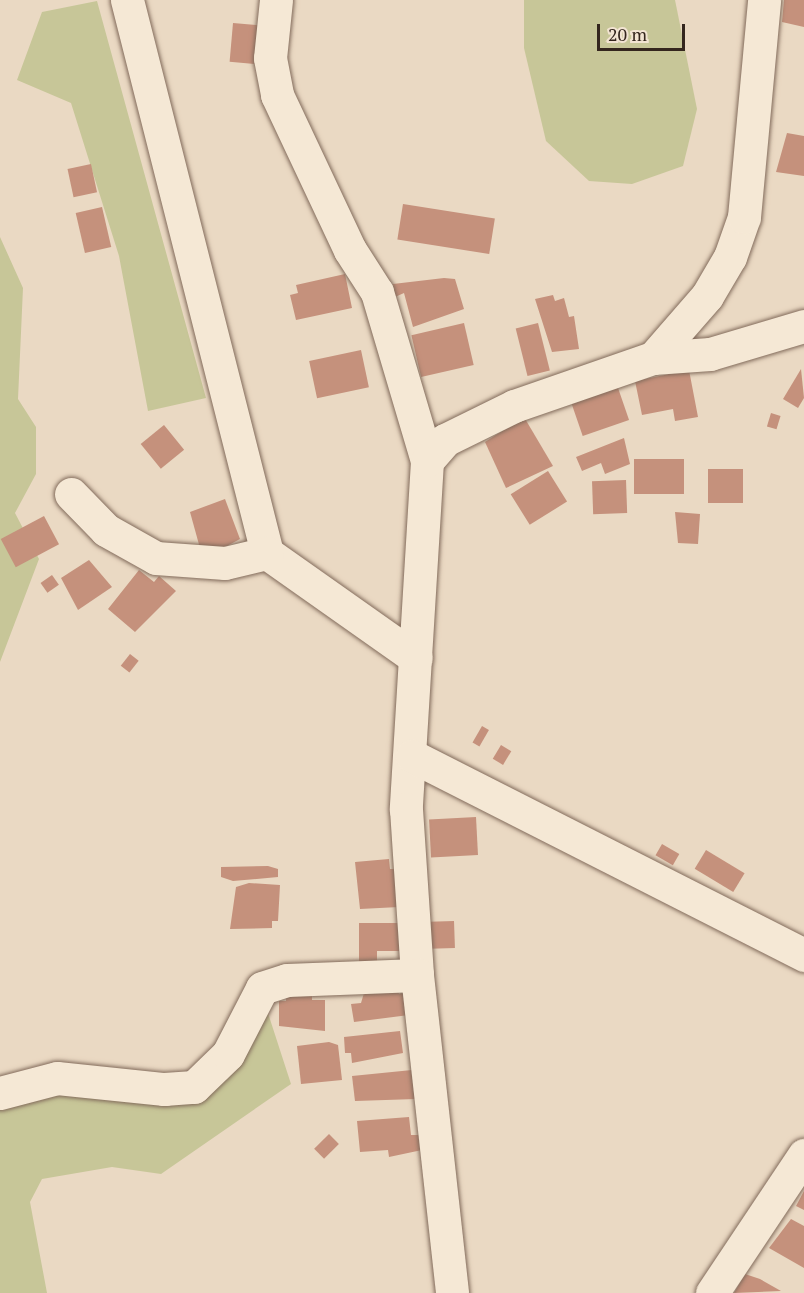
<!DOCTYPE html>
<html>
<head>
<meta charset="utf-8">
<style>
	body { margin:0 }
	#map { position:relative; width:804px; height:1293px; overflow:hidden; background:#ead9c3; font-family:"PT Serif",serif }
	div>[style] { position:absolute }
	.green>* { inset:0; background:#c7c698 }
	.building>* { inset:0; background:#c5917c; transform-origin:0 0 }
	.roads { filter:drop-shadow(0 0 2px #826b5b) drop-shadow(0 0 2px #826b5b) }
	.minor>* { height:33px; margin:-16.5px; padding:0 16.5px; transform-origin:16.5px; border-radius:16.5px; background:#f5e8d5 }
	span { translate:-50% -50%; white-space:nowrap; text-align:center; line-height:1.15; -webkit-text-stroke:4.5px #f2e4d2; paint-order:stroke }
	.scale { position:absolute; left:597px; top:24px; width:88px; height:27px; box-sizing:border-box; border:3px solid #34261e; border-top:0; padding-left:8px; font-size:18px; line-height:21px; white-space:nowrap; color:#34261e; -webkit-text-stroke:4px #f2e4d2; paint-order:stroke }
</style>
</head>
<body>
<div id="map">
	<div class="green">
		<div style="clip-path:polygon(524px 0,675px 0,697px 109px,683px 166px,632px 184px,589px 181px,546px 141px,524px 48px)"></div>
		<div style="clip-path:polygon(97px 1px,206px 398px,148px 411px,119px 256px,71px 103px,17px 80px,42px 12px)"></div>
		<div style="clip-path:polygon(0 237px,23px 288px,18px 399px,36px 427px,36px 474px,15px 513px,39px 559px,0 662px)"></div>
		<div style="clip-path:polygon(267px 1010px,291px 1084px,161px 1174px,112px 1167px,42px 1179px,30px 1202px,47px 1293px,0 1293px,0 1082px,183px 1082px)"></div>
	</div>
	<div class="building">
		<div style="clip-path:polygon(784px 0,804px 0,804px 27px,782px 22px)"></div>
		<div style="left:233px;top:23px;width:25px;height:39px;rotate:5deg"></div>
		<div style="clip-path:polygon(787px 133px,804px 136px,804px 176px,776px 172px)"></div>
		<div style="left:91px;top:164px;width:29px;height:24px;rotate:78deg"></div>
		<div style="left:403px;top:204px;width:93px;height:36px;rotate:9deg"></div>
		<div style="left:102px;top:207px;width:41px;height:27px;rotate:77deg"></div>
		<div style="clip-path:polygon(345px 274px,352px 308px,296px 320px,290px 295px,298px 293px,296px 285px)"></div>
		<div style="clip-path:polygon(444px 278px,455px 279px,464px 309px,413px 327px,404px 293px,395px 297px,393px 284px)"></div>
		<div style="clip-path:polygon(553px 295px,555px 301px,564px 298px,569px 317px,574px 316px,579px 349px,552px 352px,535px 299px)"></div>
		<div style="left:464px;top:323px;width:43px;height:54px;rotate:77deg"></div>
		<div style="left:538px;top:323px;width:49px;height:23px;rotate:76deg"></div>
		<div style="left:361px;top:350px;width:38px;height:53px;rotate:78deg"></div>
		<div style="clip-path:polygon(801px 369px,804px 398px,798px 408px,783px 399px)"></div>
		<div style="clip-path:polygon(689px 370px,698px 417px,675px 421px,673px 409px,642px 415px,635px 381px)"></div>
		<div style="left:617px;top:385px;width:37px;height:49px;rotate:71deg"></div>
		<div style="left:771px;top:413px;width:10px;height:14px;rotate:17deg"></div>
		<div style="clip-path:polygon(524px 417px,553px 466px,506px 488px,485px 442px)"></div>
		<div style="left:164px;top:425px;width:32px;height:30px;rotate:51deg"></div>
		<div style="clip-path:polygon(624px 438px,630px 464px,605px 474px,601px 463px,582px 471px,576px 457px)"></div>
		<div style="left:634px;top:459px;width:50px;height:35px"></div>
		<div style="left:708px;top:469px;width:35px;height:34px"></div>
		<div style="left:548px;top:471px;width:36px;height:44px;rotate:58deg"></div>
		<div style="left:626px;top:480px;width:33px;height:34px;rotate:88deg"></div>
		<div style="clip-path:polygon(225px 499px,240px 539px,203px 559px,190px 512px)"></div>
		<div style="clip-path:polygon(675px 512px,700px 514px,698px 544px,678px 543px)"></div>
		<div style="left:44px;top:516px;width:32px;height:49px;rotate:62deg"></div>
		<div style="clip-path:polygon(89px 560px,112px 587px,78px 610px,61px 578px)"></div>
		<div style="clip-path:polygon(139px 570px,154px 582px,159px 576px,176px 591px,135px 632px,108px 609px)"></div>
		<div style="left:52px;top:575px;width:12px;height:14px;rotate:55deg"></div>
		<div style="left:130px;top:654px;width:11px;height:15px;rotate:38deg"></div>
		<div style="left:482px;top:726px;width:8px;height:19px;rotate:30deg"></div>
		<div style="left:501px;top:745px;width:12px;height:16px;rotate:31deg"></div>
		<div style="left:476px;top:817px;width:38px;height:47px;rotate:87deg"></div>
		<div style="left:662px;top:844px;width:20px;height:13px;rotate:30deg"></div>
		<div style="left:706px;top:850px;width:45px;height:22px;rotate:31deg"></div>
		<div style="clip-path:polygon(389px 859px,390px 869px,397px 869px,399px 907px,360px 909px,355px 862px)"></div>
		<div style="clip-path:polygon(221px 867px,268px 866px,278px 869px,278px 877px,233px 881px,221px 877px)"></div>
		<div style="clip-path:polygon(249px 883px,280px 885px,278px 921px,272px 921px,272px 928px,230px 929px,236px 887px)"></div>
		<div style="left:454px;top:921px;width:27px;height:25px;rotate:88deg"></div>
		<div style="clip-path:polygon(359px 923px,399px 923px,399px 951px,377px 951px,377px 970px,359px 970px)"></div>
		<div style="clip-path:polygon(398px 988px,399px 994px,406px 993px,409px 1015px,354px 1022px,351px 1004px,361px 1003px,364px 993px)"></div>
		<div style="clip-path:polygon(286px 989px,312px 989px,312px 1000px,325px 1000px,325px 1031px,279px 1026px,279px 1001px,286px 1001px)"></div>
		<div style="clip-path:polygon(400px 1031px,403px 1053px,352px 1063px,351px 1053px,345px 1053px,344px 1037px)"></div>
		<div style="clip-path:polygon(329px 1042px,338px 1045px,342px 1080px,301px 1084px,297px 1046px)"></div>
		<div style="clip-path:polygon(412px 1070px,416px 1099px,355px 1101px,352px 1076px)"></div>
		<div style="clip-path:polygon(409px 1117px,411px 1135px,421px 1135px,422px 1150px,389px 1157px,388px 1150px,360px 1152px,357px 1121px)"></div>
		<div style="left:329px;top:1134px;width:14px;height:21px;rotate:45deg"></div>
		<div style="clip-path:polygon(804px 1191px,804px 1210px,796px 1206px)"></div>
		<div style="clip-path:polygon(791px 1219px,804px 1226px,804px 1268px,769px 1248px)"></div>
		<div style="clip-path:polygon(745px 1274px,760px 1279px,781px 1291px,734px 1293px)"></div>
	</div>
	<div class="roads">
		<div class="minor">
			<div style="left:127px;top:0;width:570px;rotate:75.79deg"></div>
			<div style="left:267px;top:553px;width:182px;rotate:35.2deg"></div>
			<div style="left:276px;top:0;width:58px;rotate:95.9deg"></div>
			<div style="left:270px;top:58px;width:38px;rotate:79deg"></div>
			<div style="left:277px;top:95px;width:171px;rotate:64.8deg"></div>
			<div style="left:350px;top:250px;width:50px;rotate:57.3deg"></div>
			<div style="left:377px;top:292px;width:176px;rotate:73.5deg"></div>
			<div style="left:427px;top:461px;width:349px;rotate:93.5deg"></div>
			<div style="left:406px;top:809px;width:166px;rotate:86.2deg"></div>
			<div style="left:417px;top:975px;width:320px;rotate:83.7deg"></div>
			<div style="left:653px;top:358px;width:82px;rotate:-48.9deg"></div>
			<div style="left:707px;top:296px;width:45px;rotate:-59.5deg"></div>
			<div style="left:730px;top:257px;width:42px;rotate:-70.7deg"></div>
			<div style="left:744px;top:217px;width:218px;rotate:-84.7deg"></div>
			<div style="left:427px;top:461px;width:28px;rotate:-49deg"></div>
			<div style="left:445px;top:440px;width:77px;rotate:-26.2deg"></div>
			<div style="left:514px;top:406px;width:147px;rotate:-19.1deg"></div>
			<div style="left:653px;top:358px;width:57px;rotate:-4deg"></div>
			<div style="left:710px;top:354px;width:98px;rotate:-16.6deg"></div>
			<div style="left:71px;top:494px;width:50px;rotate:45.8deg"></div>
			<div style="left:106px;top:530px;width:57px;rotate:29.2deg"></div>
			<div style="left:156px;top:558px;width:69px;rotate:4.1deg"></div>
			<div style="left:225px;top:563px;width:43px;rotate:-13.4deg"></div>
			<div style="left:412px;top:756px;width:440px;rotate:26.9deg"></div>
			<div style="left:0;top:1093px;width:59px;rotate:-14.7deg"></div>
			<div style="left:57px;top:1078px;width:108px;rotate:5.9deg"></div>
			<div style="left:164px;top:1089px;width:30px;rotate:-4deg"></div>
			<div style="left:194px;top:1087px;width:47px;rotate:-44.1deg"></div>
			<div style="left:228px;top:1054px;width:74px;rotate:-62.7deg"></div>
			<div style="left:262px;top:988px;width:26px;rotate:-18deg"></div>
			<div style="left:287px;top:980px;width:130px;rotate:-2.2deg"></div>
			<div style="left:712px;top:1293px;width:166px;rotate:-56.3deg"></div>
		</div>
	</div>
	<div class="scale">20 m</div>
</div>
</body>
</html>
